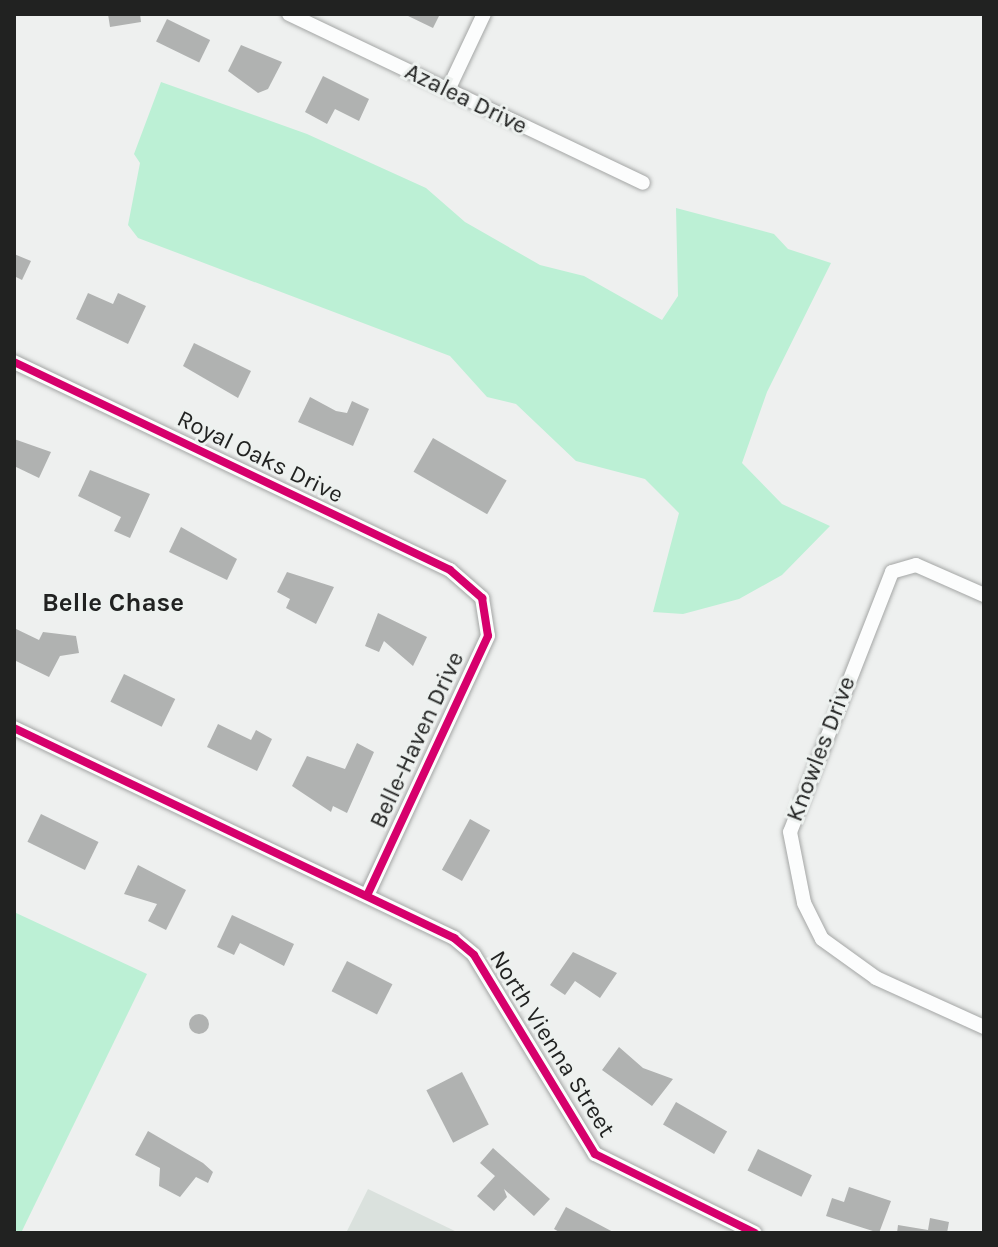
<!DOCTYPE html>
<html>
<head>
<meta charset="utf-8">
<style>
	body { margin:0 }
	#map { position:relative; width:998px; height:1247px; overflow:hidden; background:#eef0ef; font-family:Karla,sans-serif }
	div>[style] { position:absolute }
	.built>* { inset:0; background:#dae1dd }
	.green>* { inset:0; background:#bcf0d5 }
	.building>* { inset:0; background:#b0b2b1; transform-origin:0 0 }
	.round { border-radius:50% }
	.roads { filter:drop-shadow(0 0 2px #a4a6a5) drop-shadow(0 0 2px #a4a6a5) }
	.minor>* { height:14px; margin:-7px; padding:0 7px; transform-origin:7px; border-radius:7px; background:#fcfdfd }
	.cycleway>* { height:8px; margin:-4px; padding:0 4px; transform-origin:4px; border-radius:4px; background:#d6006c }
	span { translate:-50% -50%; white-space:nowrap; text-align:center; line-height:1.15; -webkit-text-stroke:6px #edf1ef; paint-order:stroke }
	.street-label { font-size:24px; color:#212221 }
	.neighbourhood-label { font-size:26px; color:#212221; font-weight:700 }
	.frame { position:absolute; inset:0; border:16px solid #212221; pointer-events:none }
</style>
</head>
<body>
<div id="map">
	<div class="built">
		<div style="clip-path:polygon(368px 1189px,459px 1233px,346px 1233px)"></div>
	</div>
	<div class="green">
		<div style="clip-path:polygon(161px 82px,307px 134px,426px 188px,465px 222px,540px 265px,584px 276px,662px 320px,678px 296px,676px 208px,774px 234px,788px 249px,831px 263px,767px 392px,742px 463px,782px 504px,830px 526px,782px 575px,739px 599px,683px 614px,653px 612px,679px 513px,645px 479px,576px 461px,516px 404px,487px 397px,450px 356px,138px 238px,128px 225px,140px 163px,134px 154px)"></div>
		<div style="clip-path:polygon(14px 912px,147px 974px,21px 1233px,14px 1233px)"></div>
	</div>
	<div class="building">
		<div style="clip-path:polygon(108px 14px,140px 14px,141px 22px,110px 27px)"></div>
		<div style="clip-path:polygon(404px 14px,440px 14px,433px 28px)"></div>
		<div style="left:167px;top:19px;width:48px;height:25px;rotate:26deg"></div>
		<div style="clip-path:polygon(241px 45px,282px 62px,268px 89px,258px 93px,228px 71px)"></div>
		<div style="clip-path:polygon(323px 76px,369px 99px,359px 121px,335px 109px,327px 124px,305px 112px)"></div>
		<div style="clip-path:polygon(14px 254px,31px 261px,22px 280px,14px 276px)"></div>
		<div style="clip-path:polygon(88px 293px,113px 304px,118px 293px,146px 306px,128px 344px,76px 319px)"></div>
		<div style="clip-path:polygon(194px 343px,251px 371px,238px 398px,183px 366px)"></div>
		<div style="clip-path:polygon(310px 397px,336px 411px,347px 413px,352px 401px,369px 409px,353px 446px,298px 422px)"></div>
		<div style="left:433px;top:438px;width:85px;height:39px;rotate:30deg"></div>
		<div style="clip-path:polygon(14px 439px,51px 452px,39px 478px,14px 466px)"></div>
		<div style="clip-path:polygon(90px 470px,150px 494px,130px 538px,114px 531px,121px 517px,78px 496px)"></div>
		<div style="clip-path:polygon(181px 527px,237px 559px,227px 580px,169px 552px)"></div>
		<div style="clip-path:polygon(287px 572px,334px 587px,316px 624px,286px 608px,290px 599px,277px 592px)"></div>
		<div style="clip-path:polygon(378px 613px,427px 637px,413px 666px,384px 641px,379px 652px,365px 646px)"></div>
		<div style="clip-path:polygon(14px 628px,39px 640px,43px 632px,76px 636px,79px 653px,60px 656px,49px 677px,14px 660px)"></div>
		<div style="left:124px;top:674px;width:57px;height:31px;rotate:26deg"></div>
		<div style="clip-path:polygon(218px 724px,251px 740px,256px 730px,272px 739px,257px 771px,207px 747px)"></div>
		<div style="clip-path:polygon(357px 743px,374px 752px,347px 813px,333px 806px,331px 812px,292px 786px,307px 756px,345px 769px)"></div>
		<div style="left:41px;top:814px;width:64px;height:31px;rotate:26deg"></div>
		<div style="left:470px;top:819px;width:23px;height:58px;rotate:29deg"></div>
		<div style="clip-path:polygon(138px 865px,186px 890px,166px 930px,148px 921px,157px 904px,124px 894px)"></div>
		<div style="clip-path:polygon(232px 915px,294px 944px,284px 966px,240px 943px,234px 955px,217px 947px)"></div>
		<div style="clip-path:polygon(573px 952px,617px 973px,600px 998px,575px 981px,565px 995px,550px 985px)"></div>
		<div style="left:347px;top:961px;width:51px;height:34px;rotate:27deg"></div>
		<div class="round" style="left:189px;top:1014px;width:20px;height:20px"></div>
		<div style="clip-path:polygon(619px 1047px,643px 1068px,673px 1079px,652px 1106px,602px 1070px)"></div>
		<div style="left:462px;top:1072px;width:59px;height:40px;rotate:63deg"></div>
		<div style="left:676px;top:1102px;width:59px;height:26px;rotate:30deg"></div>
		<div style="clip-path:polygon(148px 1131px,203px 1163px,213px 1172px,208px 1183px,196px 1177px,180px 1197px,159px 1186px,160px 1168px,135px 1155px)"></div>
		<div style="clip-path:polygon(493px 1148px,550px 1199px,534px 1216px,504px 1189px,507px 1197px,494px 1211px,477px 1196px,495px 1176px,480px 1163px)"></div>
		<div style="left:758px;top:1149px;width:60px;height:24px;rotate:26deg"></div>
		<div style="clip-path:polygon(849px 1187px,891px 1201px,879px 1233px,826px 1216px,832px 1198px,844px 1202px)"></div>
		<div style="clip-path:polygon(566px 1207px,615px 1233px,561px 1233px,554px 1229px)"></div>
		<div style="clip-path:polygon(930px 1218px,949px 1222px,947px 1233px,897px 1233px,898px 1225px,928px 1230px)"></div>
	</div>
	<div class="roads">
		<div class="minor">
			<div style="left:289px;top:14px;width:392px;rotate:25.5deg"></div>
			<div style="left:448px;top:90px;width:84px;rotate:-64.7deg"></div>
			<div style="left:14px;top:362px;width:483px;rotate:25.5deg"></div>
			<div style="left:450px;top:570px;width:43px;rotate:41.2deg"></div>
			<div style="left:482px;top:598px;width:38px;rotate:81deg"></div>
			<div style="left:488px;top:636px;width:286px;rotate:115deg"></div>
			<div style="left:984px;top:595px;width:74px;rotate:-156.2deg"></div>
			<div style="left:916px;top:565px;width:25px;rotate:164deg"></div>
			<div style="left:892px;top:572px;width:279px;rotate:111.4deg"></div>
			<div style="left:790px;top:832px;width:72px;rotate:78.8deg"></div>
			<div style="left:804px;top:903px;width:40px;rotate:63.4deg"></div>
			<div style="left:822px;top:939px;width:67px;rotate:35.8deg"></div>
			<div style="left:876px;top:978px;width:119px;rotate:24.4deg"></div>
			<div style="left:14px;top:728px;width:488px;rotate:25.5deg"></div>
			<div style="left:454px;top:938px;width:26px;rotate:40deg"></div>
			<div style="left:474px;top:955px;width:233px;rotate:58.7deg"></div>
			<div style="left:595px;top:1154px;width:178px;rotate:26.3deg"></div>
		</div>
	</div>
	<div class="cycleway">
		<div style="left:14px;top:362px;width:483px;rotate:25.5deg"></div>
		<div style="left:450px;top:570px;width:43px;rotate:41.2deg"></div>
		<div style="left:482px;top:598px;width:38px;rotate:81deg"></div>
		<div style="left:488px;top:636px;width:286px;rotate:115deg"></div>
		<div style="left:14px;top:728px;width:488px;rotate:25.5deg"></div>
		<div style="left:454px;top:938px;width:26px;rotate:40deg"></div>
		<div style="left:474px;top:955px;width:233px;rotate:58.7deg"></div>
		<div style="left:595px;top:1154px;width:178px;rotate:26.3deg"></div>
	</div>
	<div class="street-label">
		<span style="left:466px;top:99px;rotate:26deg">Azalea Drive</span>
		<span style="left:260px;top:457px;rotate:26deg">Royal Oaks Drive</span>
		<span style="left:417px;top:740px;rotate:-65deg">Belle-Haven Drive</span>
		<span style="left:821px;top:749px;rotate:-69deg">Knowles Drive</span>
		<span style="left:552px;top:1044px;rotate:58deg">North Vienna Street</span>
	</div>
	<div class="neighbourhood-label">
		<span style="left:113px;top:603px">Belle Chase</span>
	</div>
	<div class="frame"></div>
</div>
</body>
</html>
